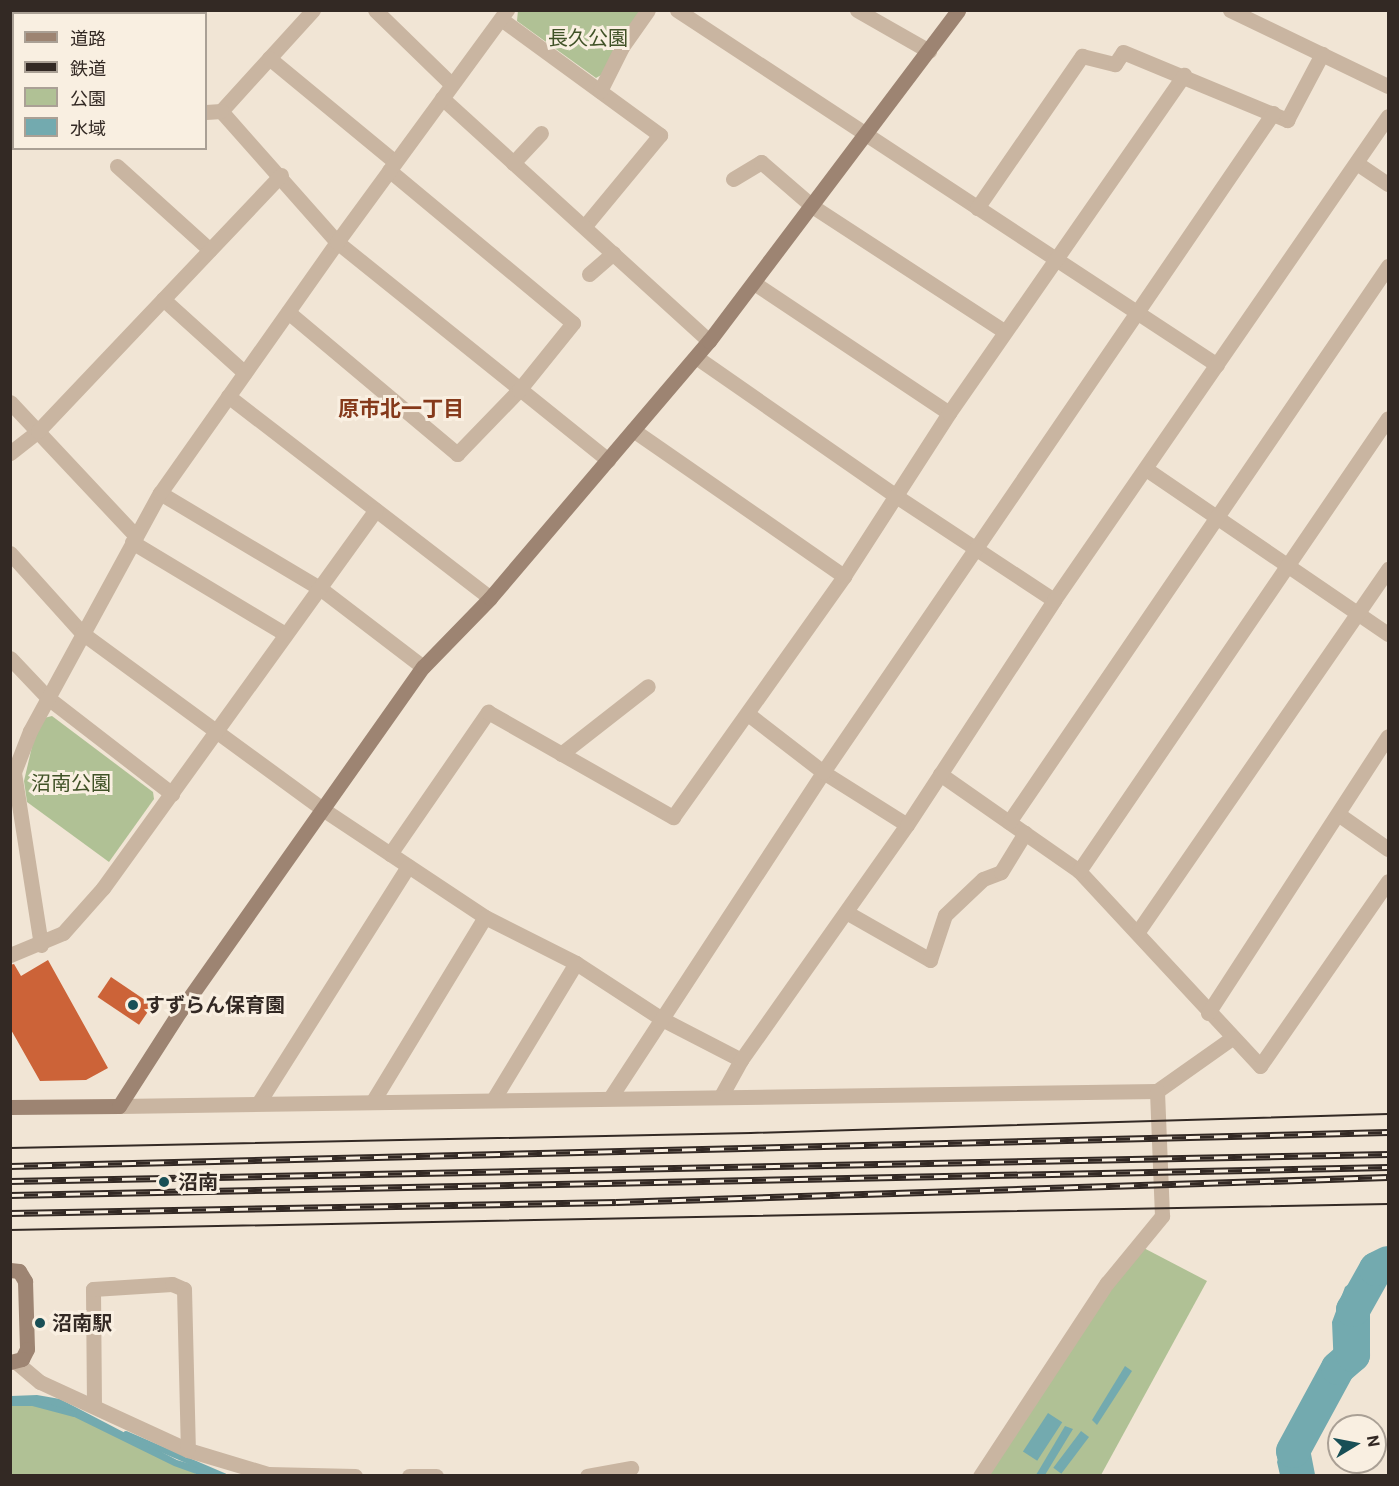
<!DOCTYPE html>
<html>
<head>
<meta charset="utf-8">
<style>
	body { margin:0 }
	#map { position:relative; width:1399px; height:1486px; overflow:hidden; background:#f1e5d5; font-family:Roboto,"Noto Sans JP",sans-serif }
	div>[style] { position:absolute }
	.green>* { inset:0; background:#b0c195 }
	.water>* { inset:0; background:#73aaaf; transform-origin:0 0 }
	.stream>* { height:6px; margin:-3px; padding:0 3px; transform-origin:3px; border-radius:3px; background:#73aaaf }
	.river>* { height:34px; margin:-17px; padding:0 17px; transform-origin:17px; border-radius:17px; background:#73aaaf }
	.building>* { inset:0; background:#cc6338; transform-origin:0 0 }
	.street>* { height:15px; margin:-7.5px; padding:0 7.5px; transform-origin:7.5px; border-radius:7.5px; background:#c9b5a1 }
	.secondary>* { height:15px; margin:-7.5px; padding:0 7.5px; transform-origin:7.5px; border-radius:7.5px; background:#9d8472 }
	.tram>* { height:1.5px; margin:-0.75px; padding:0 0.75px; transform-origin:0.75px; border-radius:0.75px; background:#332924 }
	.rail>* { height:7px; margin-top:-3.5px; transform-origin:0; background:repeating-linear-gradient(90deg,#f9efe1 0 14px,#332924 0 28px); box-sizing:border-box; border-block:2px solid #332924 }
	.dots>* { width:16px; height:16px; translate:-50% -50%; box-sizing:border-box; border:3px solid #f9efe1; border-radius:50% }
	span { translate:-50% -50%; white-space:nowrap; text-align:center; line-height:1.15; -webkit-text-stroke:6px #f9efe1; paint-order:stroke }
	.park-label { font-size:20px; color:#405227 }
	.poi-label { font-size:20px; color:#332924; font-weight:700 }
	.left { translate:0 -50%; text-align:left }
	.neighbourhood-label { font-size:21px; color:#85391a; font-weight:700 }
	.frame { position:absolute; inset:0; border:12px solid #332924; pointer-events:none }
	.legend { position:absolute; left:12px; top:12px; width:195px; height:138px; box-sizing:border-box; background:#f9efe1; border:2px solid #aaa095; margin:0; padding:8px 10px; list-style:none; font-size:18px; color:#332924 }
	.legend li { display:flex; align-items:center; gap:12px; height:30px }
	.legend b { width:30px; border:2px solid #aaa095 }
	.north { position:absolute; left:1327px; top:1414px; width:60px; height:60px; box-sizing:border-box; background:#f9efe1; border:2px solid #aaa095; border-radius:50%; rotate:80deg; font-size:16px; font-weight:700; line-height:24px; text-align:center; color:#332924 }
	.north::after { content:''; display:block; margin:auto; width:21px; height:27px; background:#184f56; clip-path:polygon(50% 0,100% 100%,50% 72%,0 100%) }
</style>
</head>
<body>
<div id="map">
	<div class="green">
		<div style="clip-path:polygon(518px 10px,641px 11px,603px 74px,596px 78px,517px 21px)"></div>
		<div style="clip-path:polygon(52px 716px,153px 792px,154px 799px,109px 862px,27px 802px,24px 781px,34px 738px,44px 718px)"></div>
		<div style="clip-path:polygon(1138px 1245px,1207px 1281px,1101px 1475px,986px 1476px)"></div>
		<div style="clip-path:polygon(34px 1401px,90px 1422px,199px 1475px,11px 1475px,10px 1403px)"></div>
	</div>
	<div class="water">
		<div style="clip-path:polygon(1388px 1254px,1388px 1269px,1357px 1286px,1341px 1330px,1346px 1382px,1329px 1419px,1309px 1430px,1291px 1463px,1291px 1475px,1280px 1475px,1277px 1462px,1296px 1417px,1334px 1369px,1332px 1322px,1345px 1287px)"></div>
		<div style="clip-path:polygon(1125px 1366px,1132px 1371px,1097px 1425px,1092px 1420px)"></div>
		<div style="clip-path:polygon(37px 1395px,60px 1399px,177px 1460px,228px 1475px,199px 1475px,174px 1466px,56px 1408px,34px 1401px,11px 1403px,11px 1396px)"></div>
		<div style="left:1048px;top:1413px;width:17px;height:46px;rotate:33deg"></div>
		<div style="clip-path:polygon(1065px 1426px,1073px 1429px,1045px 1475px,1036px 1475px)"></div>
		<div style="left:1081px;top:1431px;width:10px;height:46px;rotate:37deg"></div>
	</div>
	<div class="stream">
		<div style="left:10px;top:1403px;width:23px"></div>
		<div style="left:33px;top:1403px;width:42px;rotate:15deg"></div>
		<div style="left:126px;top:1434px;width:107px;rotate:23.2deg"></div>
	</div>
	<div class="river">
		<div style="left:1298px;top:1476px;width:25px;rotate:-101deg"></div>
		<div style="left:1293px;top:1451px;width:94px;rotate:-61.5deg"></div>
		<div style="left:1338px;top:1368px;width:20px;rotate:-41deg"></div>
		<div style="left:1353px;top:1355px;width:45px;rotate:-90deg"></div>
		<div style="left:1353px;top:1310px;width:47px;rotate:-60.7deg"></div>
		<div style="left:1376px;top:1269px;width:13px;rotate:-27deg"></div>
	</div>
	<div class="building">
		<div style="clip-path:polygon(48px 960px,108px 1068px,86px 1080px,40px 1081px,10px 1028px,10px 965px,14px 964px,21px 976px)"></div>
		<div style="left:111px;top:977px;width:50px;height:24px;rotate:34deg"></div>
	</div>
	<div class="street">
		<div style="left:313px;top:10px;width:137px;rotate:132.3deg"></div>
		<div style="left:221px;top:111px;width:175px;rotate:48.5deg"></div>
		<div style="left:337px;top:242px;width:348px;rotate:38.8deg"></div>
		<div style="left:375px;top:10px;width:106px;rotate:44.2deg"></div>
		<div style="left:677px;top:10px;width:646px;rotate:33.32deg"></div>
		<div style="left:857px;top:10px;width:83px;rotate:29.7deg"></div>
		<div style="left:1230px;top:10px;width:175px;rotate:25.7deg"></div>
		<div style="left:501px;top:19px;width:197px;rotate:36.1deg"></div>
		<div style="left:660px;top:135px;width:119px;rotate:129.6deg"></div>
		<div style="left:269px;top:58px;width:163px;rotate:39.5deg"></div>
		<div style="left:600px;top:91px;width:49px;rotate:-63.4deg"></div>
		<div style="left:622px;top:47px;width:45px;rotate:-54.9deg"></div>
		<div style="left:442px;top:98px;width:361px;rotate:42.3deg"></div>
		<div style="left:206px;top:112px;width:15px;rotate:-4deg"></div>
		<div style="left:513px;top:163px;width:41px;rotate:-47deg"></div>
		<div style="left:1358px;top:164px;width:36px;rotate:34deg"></div>
		<div style="left:117px;top:166px;width:125px;rotate:42.1deg"></div>
		<div style="left:733px;top:179px;width:33px;rotate:-31deg"></div>
		<div style="left:761px;top:162px;width:67px;rotate:40.8deg"></div>
		<div style="left:812px;top:206px;width:229px;rotate:33.1deg"></div>
		<div style="left:977px;top:208px;width:185px;rotate:-55.4deg"></div>
		<div style="left:1082px;top:56px;width:34px;rotate:14deg"></div>
		<div style="left:1115px;top:64px;width:14px;rotate:-56deg"></div>
		<div style="left:1123px;top:52px;width:178px;rotate:22.5deg"></div>
		<div style="left:1287px;top:120px;width:75px;rotate:-62.1deg"></div>
		<div style="left:589px;top:274px;width:32px;rotate:-41deg"></div>
		<div style="left:754px;top:283px;width:234px;rotate:33.7deg"></div>
		<div style="left:163px;top:299px;width:110px;rotate:42.1deg"></div>
		<div style="left:288px;top:312px;width:221px;rotate:40deg"></div>
		<div style="left:457px;top:454px;width:89px;rotate:-45.9deg"></div>
		<div style="left:519px;top:390px;width:86px;rotate:-51.1deg"></div>
		<div style="left:573px;top:323px;width:239px;rotate:-140.3deg"></div>
		<div style="left:696px;top:357px;width:244px;rotate:34.8deg"></div>
		<div style="left:896px;top:496px;width:189px;rotate:33.4deg"></div>
		<div style="left:228px;top:396px;width:331px;rotate:37.6deg"></div>
		<div style="left:10px;top:402px;width:184px;rotate:46.8deg"></div>
		<div style="left:633px;top:430px;width:257px;rotate:34.7deg"></div>
		<div style="left:10px;top:453px;width:36px;rotate:-38deg"></div>
		<div style="left:38px;top:431px;width:353px;rotate:-46.5deg"></div>
		<div style="left:1146px;top:469px;width:293px;rotate:34.3deg"></div>
		<div style="left:160px;top:493px;width:187px;rotate:30.8deg"></div>
		<div style="left:321px;top:589px;width:128px;rotate:37.4deg"></div>
		<div style="left:132px;top:542px;width:179px;rotate:31deg"></div>
		<div style="left:10px;top:553px;width:108px;rotate:48deg"></div>
		<div style="left:82px;top:633px;width:296px;rotate:36.2deg"></div>
		<div style="left:321px;top:808px;width:197px;rotate:33.6deg"></div>
		<div style="left:485px;top:917px;width:102px;rotate:26.8deg"></div>
		<div style="left:576px;top:963px;width:103px;rotate:33.1deg"></div>
		<div style="left:662px;top:1019px;width:89px;rotate:27.4deg"></div>
		<div style="left:10px;top:658px;width:55px;rotate:46.5deg"></div>
		<div style="left:48px;top:698px;width:157px;rotate:37.7deg"></div>
		<div style="left:748px;top:714px;width:95px;rotate:37.7deg"></div>
		<div style="left:823px;top:772px;width:99px;rotate:32.2deg"></div>
		<div style="left:561px;top:754px;width:110px;rotate:-38deg"></div>
		<div style="left:940px;top:774px;width:169px;rotate:34.9deg"></div>
		<div style="left:1079px;top:871px;width:266px;rotate:47.1deg"></div>
		<div style="left:1260px;top:1066px;width:225px;rotate:-55.3deg"></div>
		<div style="left:1338px;top:814px;width:61px;rotate:35deg"></div>
		<div style="left:1009px;top:822px;width:673px;rotate:-55.72deg"></div>
		<div style="left:390px;top:854px;width:173px;rotate:-55.4deg"></div>
		<div style="left:488px;top:712px;width:213px;rotate:29.6deg"></div>
		<div style="left:673px;top:817px;width:296px;rotate:-54.6deg"></div>
		<div style="left:844px;top:576px;width:194px;rotate:-57.2deg"></div>
		<div style="left:949px;top:413px;width:412px;rotate:-55.2deg"></div>
		<div style="left:1079px;top:871px;width:548px;rotate:-55.7deg"></div>
		<div style="left:846px;top:912px;width:97px;rotate:29.7deg"></div>
		<div style="left:930px;top:960px;width:47px;rotate:-71.6deg"></div>
		<div style="left:945px;top:915px;width:52px;rotate:-43.5deg"></div>
		<div style="left:983px;top:879px;width:19px;rotate:-21deg"></div>
		<div style="left:1001px;top:872px;width:46px;rotate:-58.4deg"></div>
		<div style="left:1139px;top:930px;width:439px;rotate:-55.4deg"></div>
		<div style="left:41px;top:945px;width:175px;rotate:-98.9deg"></div>
		<div style="left:14px;top:772px;width:44px;rotate:-68.7deg"></div>
		<div style="left:30px;top:731px;width:271px;rotate:-61.4deg"></div>
		<div style="left:160px;top:493px;width:307px;rotate:-54.8deg"></div>
		<div style="left:337px;top:242px;width:288px;rotate:-53.8deg"></div>
		<div style="left:10px;top:955px;width:57px;rotate:-22.5deg"></div>
		<div style="left:63px;top:933px;width:60px;rotate:-48.4deg"></div>
		<div style="left:103px;top:888px;width:466px;rotate:-54.2deg"></div>
		<div style="left:1208px;top:1013px;width:330px;rotate:-57deg"></div>
		<div style="left:721px;top:1096px;width:41px;rotate:-60.9deg"></div>
		<div style="left:741px;top:1060px;width:288px;rotate:-54.8deg"></div>
		<div style="left:907px;top:825px;width:269px;rotate:-56.8deg"></div>
		<div style="left:1054px;top:600px;width:588px;rotate:-55.39deg"></div>
		<div style="left:610px;top:1098px;width:389px;rotate:-56.8deg"></div>
		<div style="left:823px;top:772px;width:798px;rotate:-55.67deg"></div>
		<div style="left:493px;top:1100px;width:160px;rotate:-58.8deg"></div>
		<div style="left:373px;top:1101px;width:215px;rotate:-58.7deg"></div>
		<div style="left:259px;top:1102px;width:279px;rotate:-57.7deg"></div>
		<div style="left:119px;top:1106px;width:1038px;rotate:-0.83deg"></div>
		<div style="left:1157px;top:1091px;width:92px;rotate:-35.2deg"></div>
		<div style="left:16px;top:1362px;width:31px;rotate:40deg"></div>
		<div style="left:40px;top:1382px;width:163px;rotate:24.7deg"></div>
		<div style="left:188px;top:1450px;width:84px;rotate:16.7deg"></div>
		<div style="left:268px;top:1474px;width:87px;rotate:1.3deg"></div>
		<div style="left:94px;top:1405px;width:116px;rotate:-90.5deg"></div>
		<div style="left:93px;top:1289px;width:79px;rotate:-3.6deg"></div>
		<div style="left:172px;top:1284px;width:13px;rotate:23deg"></div>
		<div style="left:184px;top:1289px;width:161px;rotate:88.6deg"></div>
		<div style="left:409px;top:1476px;width:27px"></div>
		<div style="left:587px;top:1476px;width:45px;rotate:-10.3deg"></div>
		<div style="left:980px;top:1476px;width:231px;rotate:-56.7deg"></div>
		<div style="left:1107px;top:1283px;width:87px;rotate:-50.6deg"></div>
		<div style="left:1162px;top:1216px;width:125px;rotate:-92.3deg"></div>
	</div>
	<div class="secondary">
		<div style="left:28px;top:14px;width:5px;rotate:-53deg"></div>
		<div style="left:10px;top:30px;width:5px;rotate:-37deg"></div>
		<div style="left:10px;top:1107px;width:109px;rotate:-0.5deg"></div>
		<div style="left:119px;top:1106px;width:113px;rotate:-57.3deg"></div>
		<div style="left:180px;top:1011px;width:421px;rotate:-54.8deg"></div>
		<div style="left:423px;top:667px;width:96px;rotate:-45.8deg"></div>
		<div style="left:490px;top:598px;width:338px;rotate:-49.6deg"></div>
		<div style="left:709px;top:341px;width:414px;rotate:-53deg"></div>
		<div style="left:10px;top:1270px;width:9px;rotate:6deg"></div>
		<div style="left:19px;top:1271px;width:12px;rotate:59deg"></div>
		<div style="left:25px;top:1281px;width:68px;rotate:88.3deg"></div>
		<div style="left:27px;top:1349px;width:11px;rotate:117deg"></div>
		<div style="left:22px;top:1359px;width:12px;rotate:166deg"></div>
	</div>
	<div class="tram">
		<div style="left:10px;top:1148px;width:741px;rotate:-1.16deg"></div>
		<div style="left:751px;top:1133px;width:637px;rotate:-1.71deg"></div>
		<div style="left:10px;top:1230px;width:1378px;rotate:-1.08deg"></div>
	</div>
	<div class="rail">
		<div style="left:10px;top:1166px;width:1378px;rotate:-1.41deg"></div>
		<div style="left:10px;top:1181px;width:1378px;rotate:-1.12deg"></div>
		<div style="left:10px;top:1195px;width:1378px;rotate:-1.16deg"></div>
		<div style="left:10px;top:1213px;width:606px;rotate:-1.04deg"></div>
		<div style="left:616px;top:1202px;width:772px;rotate:-1.85deg"></div>
	</div>
	<div class="dots">
		<div style="left:133px;top:1005px;background:#184f56"></div>
		<div style="left:164px;top:1182px;background:#184f56"></div>
		<div style="left:40px;top:1323px;background:#184f56"></div>
	</div>
	<div class="park-label">
		<span style="left:588px;top:38px">長久公園</span>
		<span style="left:71px;top:783px">沼南公園</span>
	</div>
	<div class="poi-label">
		<span class="left" style="left:145px;top:1005px">すずらん保育園</span>
		<span class="left" style="left:178px;top:1182px">沼南</span>
		<span class="left" style="left:52px;top:1323px">沼南駅</span>
	</div>
	<div class="neighbourhood-label">
		<span style="left:401px;top:409px">原市北一丁目</span>
	</div>
	<div class="frame"></div>
	<ul class="legend">
	<li><b style="height:8px;background:#9d8472"></b>道路</li>
	<li><b style="height:8px;background:#332924"></b>鉄道</li>
	<li><b style="height:16px;background:#b0c195"></b>公園</li>
	<li><b style="height:16px;background:#73aaaf"></b>水域</li>
	</ul>
	<div class="north">N</div>
</div>
</body>
</html>
